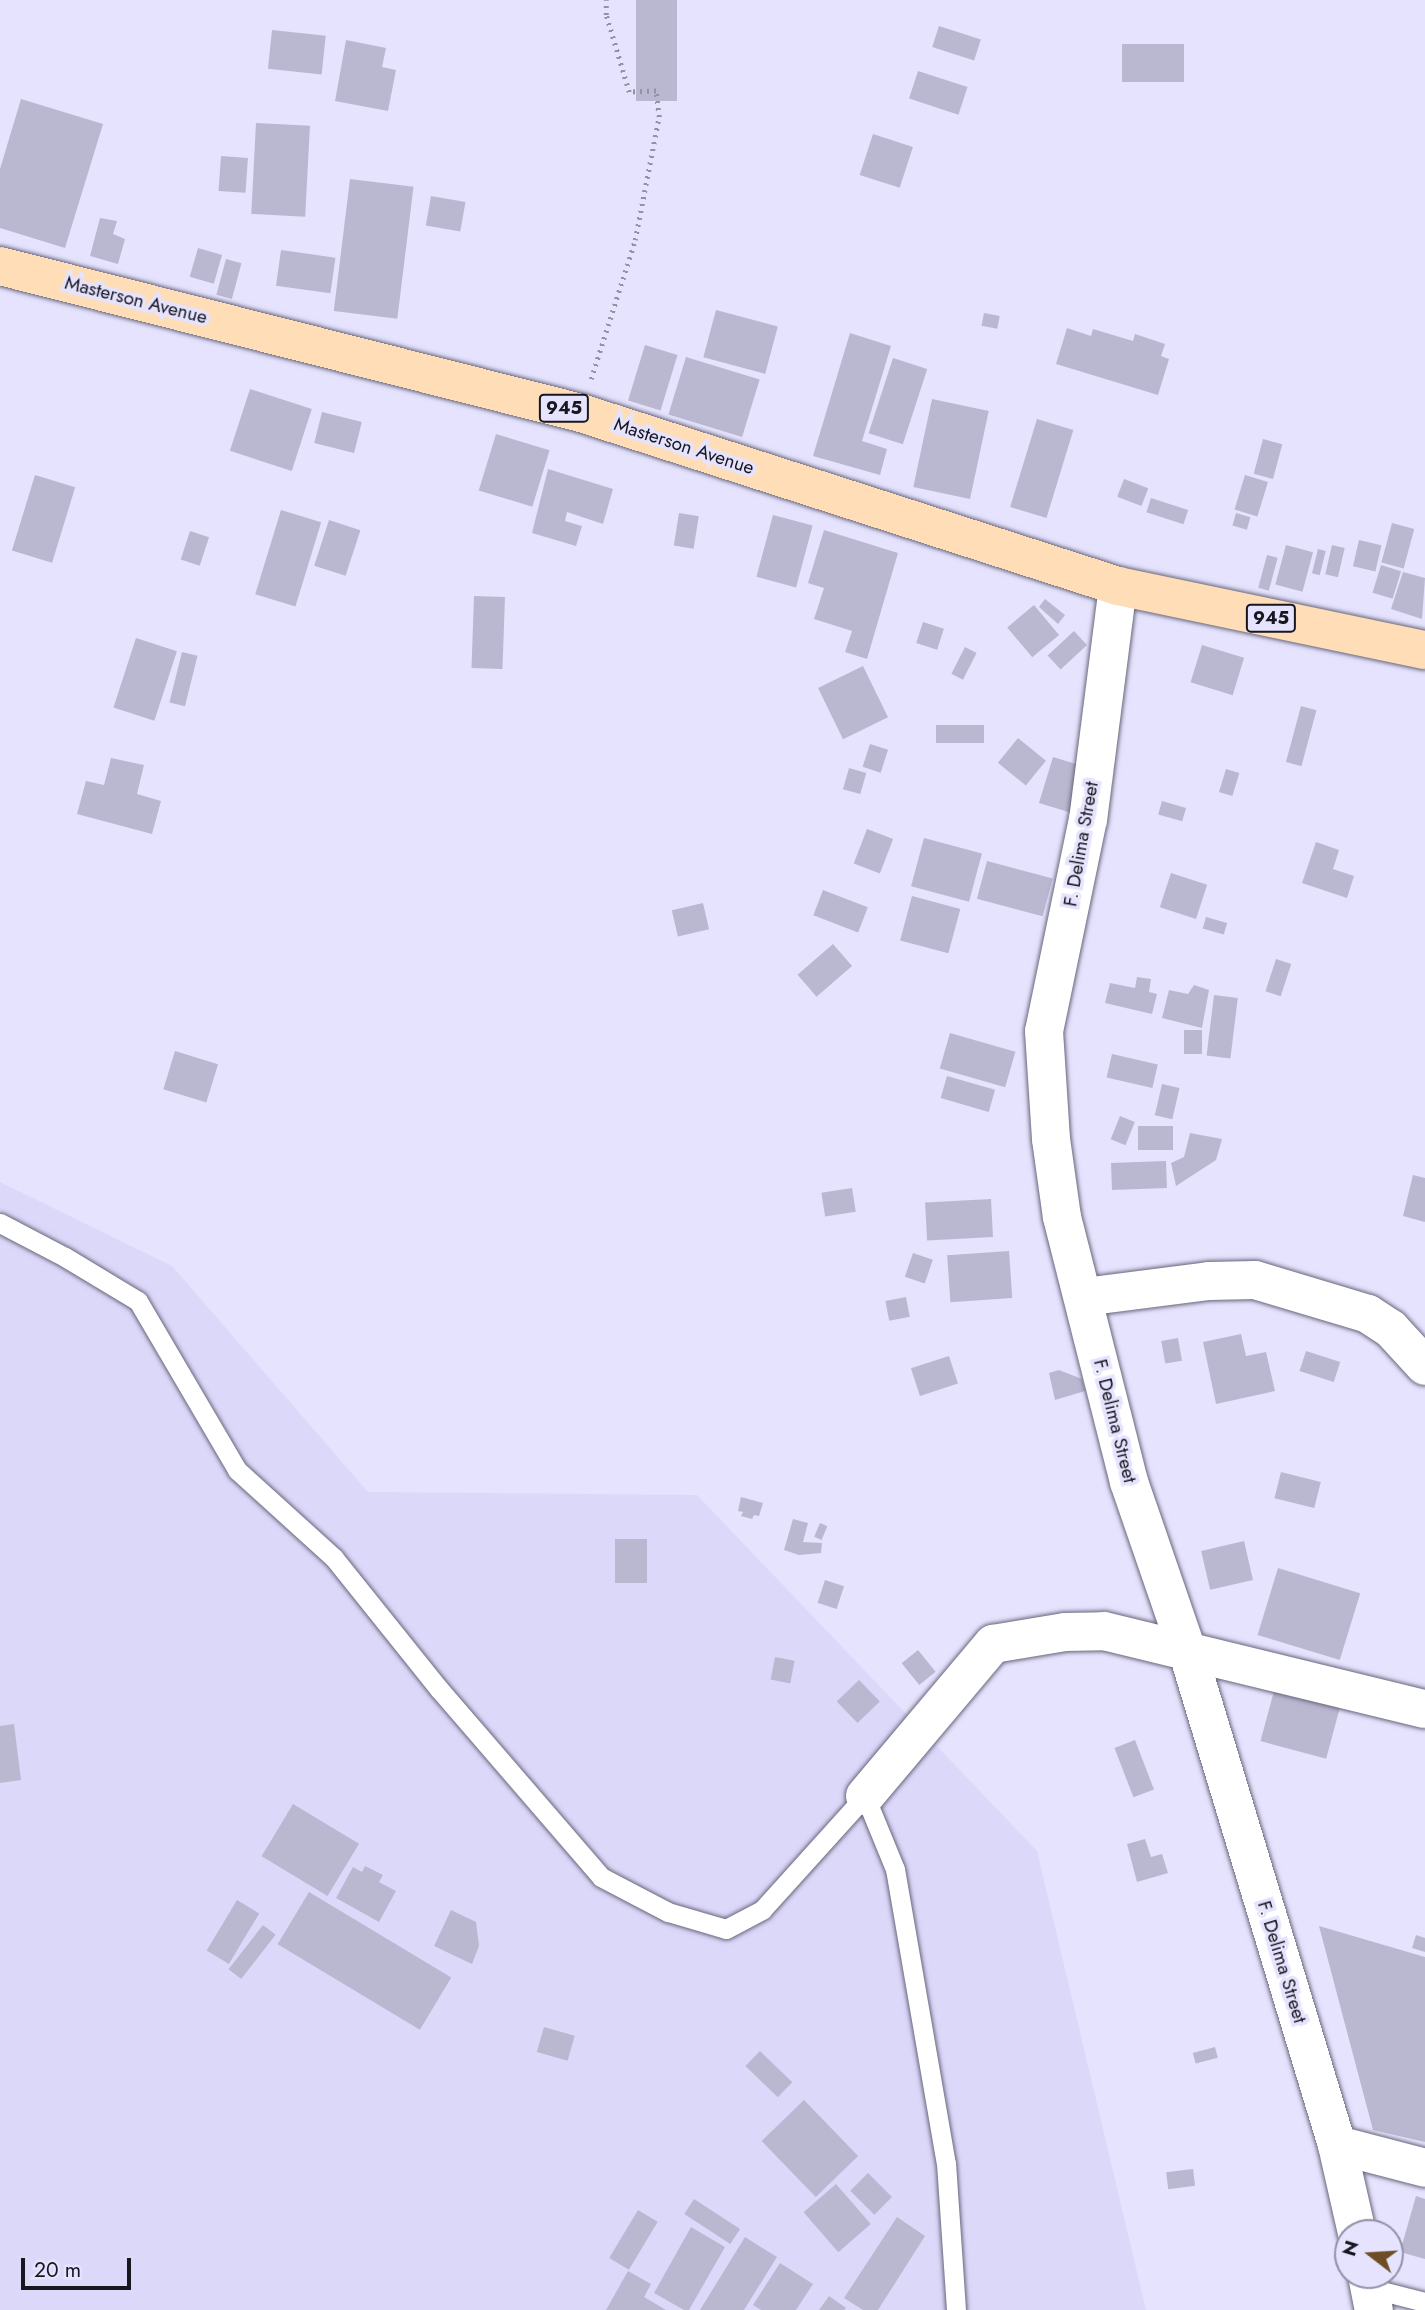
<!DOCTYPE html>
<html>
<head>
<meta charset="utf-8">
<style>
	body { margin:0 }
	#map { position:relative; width:1425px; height:2310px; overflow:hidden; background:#e5e3fd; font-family:Jost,sans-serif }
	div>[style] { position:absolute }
	.built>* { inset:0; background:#dcd8fa }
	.building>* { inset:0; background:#bab8d1; transform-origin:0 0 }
	.path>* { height:4.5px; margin-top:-2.25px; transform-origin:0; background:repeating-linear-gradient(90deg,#9392a5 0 2px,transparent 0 7px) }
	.roads { filter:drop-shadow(0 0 2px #68667c) drop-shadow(0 0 2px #68667c) }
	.service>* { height:19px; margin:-9.5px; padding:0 9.5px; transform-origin:9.5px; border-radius:9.5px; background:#fff }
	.minor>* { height:38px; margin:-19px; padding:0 19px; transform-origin:19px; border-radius:19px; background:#fff }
	.tertiary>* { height:38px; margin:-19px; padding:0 19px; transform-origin:19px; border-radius:19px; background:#fff }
	.primary>* { height:38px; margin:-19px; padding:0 19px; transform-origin:19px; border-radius:19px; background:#feddb7 }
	span { translate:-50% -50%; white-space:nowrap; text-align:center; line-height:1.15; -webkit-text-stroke:7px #e5e3fd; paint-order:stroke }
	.shield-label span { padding:2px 5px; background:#e5e3fd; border:2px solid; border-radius:5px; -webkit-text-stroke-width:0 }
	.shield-label { font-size:18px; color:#181720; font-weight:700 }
	.street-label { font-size:19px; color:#181720 }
	.north { position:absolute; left:1334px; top:2219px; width:70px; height:70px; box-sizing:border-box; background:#e5e3fd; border:2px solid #9391a5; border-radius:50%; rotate:287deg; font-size:19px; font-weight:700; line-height:28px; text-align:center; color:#181720 }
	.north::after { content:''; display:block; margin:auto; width:24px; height:32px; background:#6f4e25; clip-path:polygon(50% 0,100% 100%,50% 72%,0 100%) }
	.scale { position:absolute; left:21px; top:2258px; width:110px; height:32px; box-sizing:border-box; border:4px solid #181720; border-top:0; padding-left:9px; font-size:21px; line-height:24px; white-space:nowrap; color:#181720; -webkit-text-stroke:5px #e5e3fd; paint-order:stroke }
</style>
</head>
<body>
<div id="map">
	<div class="built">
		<div style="clip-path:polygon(0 1182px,172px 1266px,368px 1492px,697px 1495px,1037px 1851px,1146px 2310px,0 2310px)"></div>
	</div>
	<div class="building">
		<div style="left:636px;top:0;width:41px;height:101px"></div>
		<div style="left:939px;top:26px;width:44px;height:22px;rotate:18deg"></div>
		<div style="left:272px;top:30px;width:54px;height:39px;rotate:6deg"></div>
		<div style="clip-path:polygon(346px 40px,386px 48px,382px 67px,396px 70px,388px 111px,335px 101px)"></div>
		<div style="left:1122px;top:44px;width:62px;height:38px"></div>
		<div style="left:918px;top:71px;width:52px;height:29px;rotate:18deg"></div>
		<div style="clip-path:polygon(21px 99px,103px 124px,65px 248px,0 228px,0 169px)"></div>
		<div style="left:256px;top:123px;width:54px;height:91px;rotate:3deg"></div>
		<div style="left:873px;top:134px;width:42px;height:43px;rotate:18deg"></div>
		<div style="left:221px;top:156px;width:27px;height:35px;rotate:4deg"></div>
		<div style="left:350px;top:179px;width:64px;height:133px;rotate:7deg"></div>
		<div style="left:431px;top:196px;width:35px;height:30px;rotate:10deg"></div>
		<div style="clip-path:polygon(100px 218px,117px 221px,113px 234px,125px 239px,118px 264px,90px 256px)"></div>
		<div style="left:198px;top:248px;width:25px;height:30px;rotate:16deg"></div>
		<div style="left:281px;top:250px;width:55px;height:36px;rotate:8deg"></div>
		<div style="left:226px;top:259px;width:16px;height:37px;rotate:15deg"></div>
		<div style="left:716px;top:310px;width:64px;height:49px;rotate:15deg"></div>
		<div style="left:984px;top:313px;width:16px;height:13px;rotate:11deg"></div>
		<div style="clip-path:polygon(1067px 328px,1091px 336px,1093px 329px,1133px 341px,1135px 334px,1165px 344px,1161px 356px,1169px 359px,1158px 395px,1056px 364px)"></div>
		<div style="clip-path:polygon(850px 333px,891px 346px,862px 441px,887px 449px,880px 475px,813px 456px)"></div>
		<div style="left:645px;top:345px;width:34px;height:58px;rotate:17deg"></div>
		<div style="left:686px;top:357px;width:77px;height:60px;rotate:17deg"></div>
		<div style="left:893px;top:358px;width:36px;height:79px;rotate:18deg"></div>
		<div style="left:250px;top:389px;width:65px;height:65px;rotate:18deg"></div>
		<div style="left:932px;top:399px;width:58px;height:90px;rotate:12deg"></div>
		<div style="left:322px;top:412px;width:41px;height:32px;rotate:14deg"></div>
		<div style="left:1037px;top:419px;width:38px;height:92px;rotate:17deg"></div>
		<div style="left:496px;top:434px;width:56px;height:59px;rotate:17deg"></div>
		<div style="left:1263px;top:439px;width:20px;height:36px;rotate:15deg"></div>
		<div style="clip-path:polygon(548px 469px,613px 489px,603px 524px,567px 512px,565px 521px,582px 526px,576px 546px,532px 533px)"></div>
		<div style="left:35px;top:475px;width:42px;height:79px;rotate:17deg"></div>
		<div style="left:1245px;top:475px;width:24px;height:36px;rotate:17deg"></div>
		<div style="left:1124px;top:479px;width:26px;height:19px;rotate:21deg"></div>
		<div style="left:1151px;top:498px;width:39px;height:15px;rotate:18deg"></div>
		<div style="left:281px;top:510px;width:42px;height:88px;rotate:17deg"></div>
		<div style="left:679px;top:513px;width:20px;height:33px;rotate:9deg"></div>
		<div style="left:1236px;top:513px;width:15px;height:13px;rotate:16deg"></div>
		<div style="left:773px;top:515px;width:41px;height:64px;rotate:15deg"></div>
		<div style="left:329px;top:520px;width:33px;height:48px;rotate:18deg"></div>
		<div style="left:1392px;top:523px;width:23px;height:41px;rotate:15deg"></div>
		<div style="clip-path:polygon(824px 530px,898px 553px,867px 659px,845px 652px,852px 631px,814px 619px,824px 588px,808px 583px)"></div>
		<div style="left:190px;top:531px;width:20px;height:30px;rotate:18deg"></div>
		<div style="left:1359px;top:540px;width:23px;height:27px;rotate:13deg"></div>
		<div style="left:1286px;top:545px;width:28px;height:41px;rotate:15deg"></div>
		<div style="left:1332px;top:545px;width:13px;height:30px;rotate:13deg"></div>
		<div style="left:1318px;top:549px;width:8px;height:25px;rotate:14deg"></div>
		<div style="left:1267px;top:555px;width:11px;height:34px;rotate:15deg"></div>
		<div style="left:1381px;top:565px;width:21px;height:29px;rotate:17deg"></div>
		<div style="clip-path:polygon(1403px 572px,1425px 578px,1422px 619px,1391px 609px)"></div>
		<div style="left:474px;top:596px;width:31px;height:72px;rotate:2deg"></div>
		<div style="clip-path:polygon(1045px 599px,1065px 615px,1058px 624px,1039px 607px)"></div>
		<div style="left:1034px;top:605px;width:39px;height:35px;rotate:50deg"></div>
		<div style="left:923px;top:622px;width:22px;height:22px;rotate:18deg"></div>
		<div style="left:1074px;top:631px;width:19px;height:36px;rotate:47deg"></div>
		<div style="left:136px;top:638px;width:43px;height:73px;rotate:18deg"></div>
		<div style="left:1202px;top:645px;width:44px;height:39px;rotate:17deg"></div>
		<div style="left:965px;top:647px;width:13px;height:30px;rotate:27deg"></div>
		<div style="left:182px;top:652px;width:16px;height:52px;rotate:14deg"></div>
		<div style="left:863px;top:666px;width:57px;height:50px;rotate:64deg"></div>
		<div style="left:1301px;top:706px;width:16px;height:58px;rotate:15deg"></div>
		<div style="left:984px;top:725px;width:18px;height:48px;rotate:90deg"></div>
		<div style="left:1018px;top:738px;width:36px;height:32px;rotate:39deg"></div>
		<div style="left:870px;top:744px;width:19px;height:24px;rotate:18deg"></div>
		<div style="left:1053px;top:757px;width:41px;height:48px;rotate:17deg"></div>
		<div style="clip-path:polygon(111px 758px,144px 765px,137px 794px,161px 801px,152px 834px,77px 814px,86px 781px,104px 785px)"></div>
		<div style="left:849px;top:768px;width:18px;height:22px;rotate:16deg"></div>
		<div style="left:1226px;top:769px;width:14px;height:24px;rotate:17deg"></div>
		<div style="left:1162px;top:801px;width:25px;height:14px;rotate:16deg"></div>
		<div style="left:867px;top:829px;width:28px;height:37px;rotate:21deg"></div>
		<div style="left:924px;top:838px;width:60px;height:50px;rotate:15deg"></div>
		<div style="clip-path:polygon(1316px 842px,1339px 850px,1333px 869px,1354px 876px,1347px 898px,1302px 883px)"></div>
		<div style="left:987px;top:861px;width:68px;height:39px;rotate:15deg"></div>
		<div style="left:1171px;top:873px;width:38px;height:36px;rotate:18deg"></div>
		<div style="left:823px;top:890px;width:48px;height:27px;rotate:21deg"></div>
		<div style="left:912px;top:896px;width:50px;height:46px;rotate:15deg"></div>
		<div style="left:703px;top:903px;width:27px;height:32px;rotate:77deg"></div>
		<div style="left:1206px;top:917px;width:22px;height:12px;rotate:16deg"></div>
		<div style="left:833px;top:944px;width:29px;height:47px;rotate:49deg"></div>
		<div style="left:1276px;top:959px;width:16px;height:34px;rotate:18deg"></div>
		<div style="clip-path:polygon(1137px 977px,1151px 979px,1149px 992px,1157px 994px,1152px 1014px,1105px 1003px,1110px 983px,1135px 988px)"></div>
		<div style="clip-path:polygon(1194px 985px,1209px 990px,1202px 1028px,1162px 1018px,1169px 990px,1188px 994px)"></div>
		<div style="left:1214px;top:995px;width:24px;height:61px;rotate:7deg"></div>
		<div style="left:1184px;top:1030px;width:18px;height:24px"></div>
		<div style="left:950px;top:1033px;width:68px;height:37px;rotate:16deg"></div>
		<div style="left:175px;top:1051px;width:45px;height:40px;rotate:17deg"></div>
		<div style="left:1112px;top:1054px;width:47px;height:24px;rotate:13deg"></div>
		<div style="left:947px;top:1076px;width:50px;height:23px;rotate:16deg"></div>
		<div style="left:1162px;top:1084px;width:18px;height:32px;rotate:13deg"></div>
		<div style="left:1120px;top:1116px;width:16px;height:25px;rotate:22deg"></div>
		<div style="left:1138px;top:1126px;width:35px;height:24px"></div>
		<div style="clip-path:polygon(1190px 1133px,1222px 1139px,1216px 1160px,1176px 1186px,1171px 1163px,1184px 1157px)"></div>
		<div style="left:1166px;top:1161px;width:27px;height:55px;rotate:88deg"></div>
		<div style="clip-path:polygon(1413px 1175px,1425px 1178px,1425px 1222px,1403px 1216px)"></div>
		<div style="left:852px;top:1188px;width:24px;height:31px;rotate:81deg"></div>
		<div style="left:991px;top:1199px;width:38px;height:66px;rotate:87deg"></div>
		<div style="left:1009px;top:1251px;width:47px;height:62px;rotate:86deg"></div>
		<div style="left:913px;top:1253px;width:21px;height:25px;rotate:19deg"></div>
		<div style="left:906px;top:1297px;width:20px;height:21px;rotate:79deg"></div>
		<div style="clip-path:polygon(1241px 1334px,1246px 1356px,1266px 1352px,1275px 1391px,1216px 1404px,1203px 1342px)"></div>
		<div style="left:1178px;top:1338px;width:23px;height:17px;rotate:80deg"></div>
		<div style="left:1306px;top:1351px;width:36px;height:21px;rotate:18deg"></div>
		<div style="left:949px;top:1356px;width:29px;height:40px;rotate:72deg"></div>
		<div style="clip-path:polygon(1059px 1370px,1082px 1379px,1085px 1391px,1055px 1400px,1049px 1373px)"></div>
		<div style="left:1281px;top:1472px;width:41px;height:27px;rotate:14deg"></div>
		<div style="clip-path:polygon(741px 1497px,763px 1503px,759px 1516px,754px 1515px,752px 1519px,741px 1516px,743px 1512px,738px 1511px)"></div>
		<div style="clip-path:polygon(793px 1519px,808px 1523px,803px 1542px,822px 1543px,821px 1553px,799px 1555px,784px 1550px)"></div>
		<div style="left:820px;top:1523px;width:8px;height:15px;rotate:23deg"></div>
		<div style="left:615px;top:1539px;width:32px;height:44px"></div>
		<div style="left:1244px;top:1541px;width:40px;height:44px;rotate:77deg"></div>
		<div style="left:1278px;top:1568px;width:86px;height:70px;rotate:17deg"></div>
		<div style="left:825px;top:1580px;width:20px;height:24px;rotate:18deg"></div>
		<div style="left:918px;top:1650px;width:28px;height:21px;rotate:51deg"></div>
		<div style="left:775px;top:1657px;width:20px;height:23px;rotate:11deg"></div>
		<div style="left:859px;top:1680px;width:30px;height:31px;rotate:46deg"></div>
		<div style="left:1275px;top:1687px;width:68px;height:56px;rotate:15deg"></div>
		<div style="clip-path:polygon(14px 1724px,21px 1780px,0 1783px,0 1726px)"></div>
		<div style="left:1135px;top:1740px;width:53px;height:22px;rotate:69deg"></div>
		<div style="left:293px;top:1804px;width:77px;height:61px;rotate:31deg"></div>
		<div style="clip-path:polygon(1145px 1839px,1151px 1857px,1162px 1854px,1168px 1873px,1137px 1882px,1127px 1844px)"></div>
		<div style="clip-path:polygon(365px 1866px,383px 1875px,379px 1882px,396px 1891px,379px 1922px,336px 1898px,353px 1867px,362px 1872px)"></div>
		<div style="left:309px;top:1892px;width:166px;height:61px;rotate:31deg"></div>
		<div style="left:237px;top:1900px;width:26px;height:59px;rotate:31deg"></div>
		<div style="clip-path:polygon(451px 1910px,476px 1922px,479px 1946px,472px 1964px,434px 1946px)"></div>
		<div style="left:263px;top:1925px;width:16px;height:56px;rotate:38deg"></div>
		<div style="clip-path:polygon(1319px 1926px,1425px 1957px,1425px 2142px,1373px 2130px)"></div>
		<div style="clip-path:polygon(1416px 1935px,1425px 1938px,1425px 1952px,1412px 1948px)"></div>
		<div style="left:544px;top:2027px;width:32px;height:26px;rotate:16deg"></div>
		<div style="left:1215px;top:2047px;width:11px;height:23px;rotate:75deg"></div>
		<div style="left:760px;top:2051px;width:45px;height:21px;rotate:44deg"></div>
		<div style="left:804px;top:2100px;width:78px;height:59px;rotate:46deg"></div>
		<div style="left:1193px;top:2169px;width:17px;height:27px;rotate:83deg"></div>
		<div style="left:868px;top:2173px;width:34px;height:25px;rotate:45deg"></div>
		<div style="left:836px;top:2184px;width:53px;height:43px;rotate:49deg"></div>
		<div style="clip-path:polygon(1416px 2196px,1425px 2199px,1425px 2259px,1400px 2252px)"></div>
		<div style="left:694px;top:2199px;width:55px;height:18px;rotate:33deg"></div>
		<div style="left:638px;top:2210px;width:23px;height:56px;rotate:31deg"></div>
		<div style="clip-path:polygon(897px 2217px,925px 2236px,878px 2310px,863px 2310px,844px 2298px)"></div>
		<div style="clip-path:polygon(691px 2227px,725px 2247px,689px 2310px,684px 2310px,654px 2293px)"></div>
		<div style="clip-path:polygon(745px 2237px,777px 2257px,744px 2310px,700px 2310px)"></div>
		<div style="clip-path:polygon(780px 2263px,813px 2284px,796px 2310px,761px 2310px,753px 2305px)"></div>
		<div style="clip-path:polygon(628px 2271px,651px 2284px,644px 2297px,666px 2310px,606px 2310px)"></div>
		<div style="clip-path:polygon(829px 2296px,846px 2308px,844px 2310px,819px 2310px)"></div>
	</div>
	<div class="path">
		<div style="left:591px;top:379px;width:146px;rotate:-72.4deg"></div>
		<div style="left:635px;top:240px;width:125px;rotate:-79deg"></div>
		<div style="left:659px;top:117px;width:26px;rotate:-97deg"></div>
		<div style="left:656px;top:91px;width:27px;rotate:178deg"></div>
		<div style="left:629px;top:92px;width:80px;rotate:-106.6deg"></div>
		<div style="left:606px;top:15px;width:15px;rotate:-90deg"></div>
	</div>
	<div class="roads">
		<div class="service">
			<div style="left:0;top:1223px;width:73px;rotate:27.6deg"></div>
			<div style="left:65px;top:1257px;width:85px;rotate:31.1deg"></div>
			<div style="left:138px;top:1301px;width:196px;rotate:59.6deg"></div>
			<div style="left:237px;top:1470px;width:131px;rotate:42.2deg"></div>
			<div style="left:334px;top:1558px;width:168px;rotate:51.3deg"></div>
			<div style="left:439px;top:1689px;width:248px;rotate:49.2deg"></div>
			<div style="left:601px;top:1877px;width:76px;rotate:27.6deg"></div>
			<div style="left:668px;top:1912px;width:60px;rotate:16.3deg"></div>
			<div style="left:726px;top:1929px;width:41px;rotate:-27.8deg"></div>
			<div style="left:762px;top:1910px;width:154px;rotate:-47.9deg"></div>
			<div style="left:865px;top:1796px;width:79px;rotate:67.7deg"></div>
			<div style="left:895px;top:1869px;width:298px;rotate:80.2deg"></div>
			<div style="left:946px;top:2163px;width:147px;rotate:86.1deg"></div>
			<div style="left:1370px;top:2288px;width:57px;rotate:14.3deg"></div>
		</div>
		<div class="minor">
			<div style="left:1084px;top:1297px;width:126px;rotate:-7.3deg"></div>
			<div style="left:1209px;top:1281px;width:46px;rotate:-1.2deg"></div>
			<div style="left:1255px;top:1280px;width:118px;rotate:16.7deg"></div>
			<div style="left:1368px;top:1314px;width:27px;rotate:33deg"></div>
			<div style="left:1391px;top:1329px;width:50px;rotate:47.4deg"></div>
			<div style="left:865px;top:1796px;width:199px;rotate:-49.9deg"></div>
			<div style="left:993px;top:1644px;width:73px;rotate:-9.5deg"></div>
			<div style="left:1065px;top:1632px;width:39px;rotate:-1deg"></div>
			<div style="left:1104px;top:1631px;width:330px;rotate:13.7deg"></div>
			<div style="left:1337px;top:2145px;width:91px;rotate:14.6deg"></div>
		</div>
		<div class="tertiary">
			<div style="left:1118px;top:586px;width:235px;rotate:97.3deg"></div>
			<div style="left:1088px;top:819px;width:217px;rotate:101.7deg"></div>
			<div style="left:1044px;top:1031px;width:108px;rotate:86.3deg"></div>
			<div style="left:1051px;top:1139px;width:79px;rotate:82deg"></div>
			<div style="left:1062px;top:1217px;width:273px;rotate:75.8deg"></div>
			<div style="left:1129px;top:1482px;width:181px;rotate:71deg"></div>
			<div style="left:1188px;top:1653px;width:514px;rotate:73.15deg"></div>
			<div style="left:1337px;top:2145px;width:90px;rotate:77.2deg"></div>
			<div style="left:1367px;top:2275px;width:36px;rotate:79deg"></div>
		</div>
		<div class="primary">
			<div style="left:0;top:266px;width:599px;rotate:14.2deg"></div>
			<div style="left:581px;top:413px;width:564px;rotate:17.86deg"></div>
			<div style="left:1118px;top:586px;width:314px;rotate:11.8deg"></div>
		</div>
	</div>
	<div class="shield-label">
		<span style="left:564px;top:408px">945</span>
		<span style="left:1271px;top:618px">945</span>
	</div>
	<div class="street-label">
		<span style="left:136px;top:300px;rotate:14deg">Masterson Avenue</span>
		<span style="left:684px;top:446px;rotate:18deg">Masterson Avenue</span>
		<span style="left:1081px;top:844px;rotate:-80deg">F. Delima Street</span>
		<span style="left:1115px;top:1421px;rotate:76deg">F. Delima Street</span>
		<span style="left:1282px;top:1962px;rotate:73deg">F. Delima Street</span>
	</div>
	<div class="north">N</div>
	<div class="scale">20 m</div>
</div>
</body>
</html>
